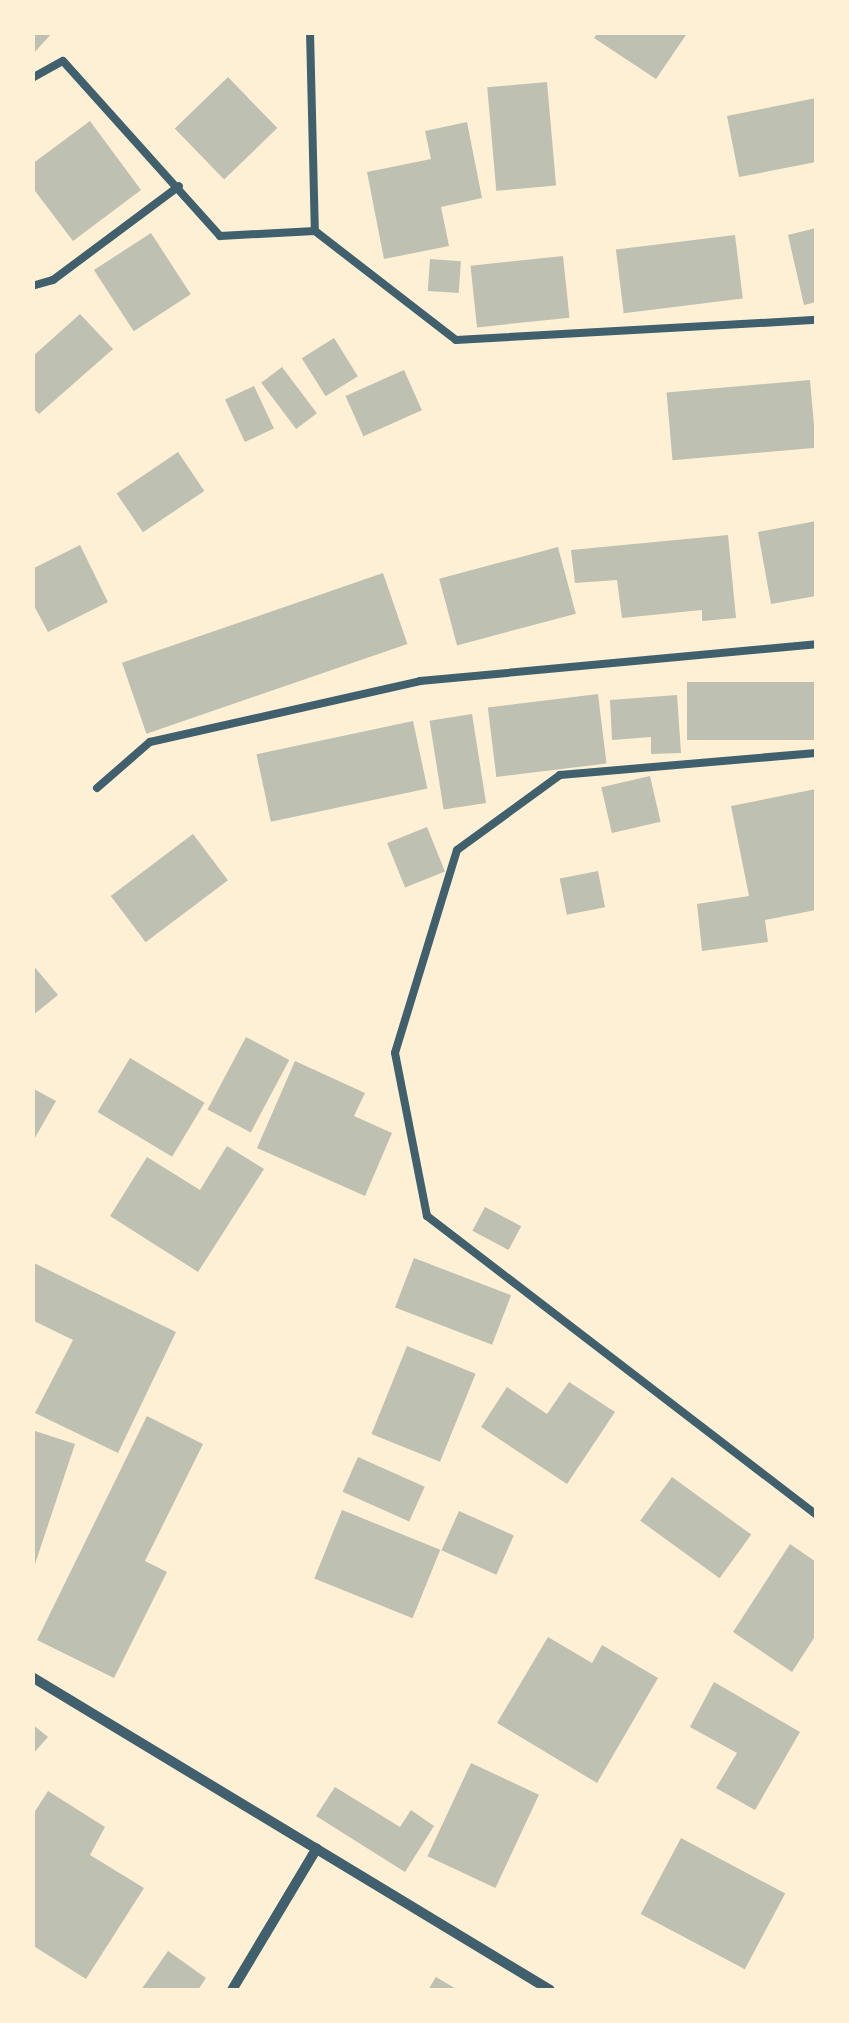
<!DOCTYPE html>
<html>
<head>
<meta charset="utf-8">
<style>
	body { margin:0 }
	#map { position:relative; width:849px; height:2023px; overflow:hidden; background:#fdf0d5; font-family:"DM Sans",sans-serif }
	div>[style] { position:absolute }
	.building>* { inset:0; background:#bec0b2; transform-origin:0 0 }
	.service>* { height:8px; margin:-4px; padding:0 4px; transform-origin:4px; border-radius:4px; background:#3f606c }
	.minor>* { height:10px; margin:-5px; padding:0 5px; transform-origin:5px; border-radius:5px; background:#3f606c }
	span { translate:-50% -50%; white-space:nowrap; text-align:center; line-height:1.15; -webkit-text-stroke:8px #fdf0d5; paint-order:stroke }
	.frame { position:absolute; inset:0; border:35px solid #fdf0d5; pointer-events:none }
</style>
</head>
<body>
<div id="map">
	<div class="building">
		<div style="clip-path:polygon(32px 32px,53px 32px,32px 55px)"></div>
		<div style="clip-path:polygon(598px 32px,688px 32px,656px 79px,594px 38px)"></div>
		<div style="left:228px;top:77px;width:71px;height:74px;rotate:46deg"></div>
		<div style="left:547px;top:82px;width:104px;height:60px;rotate:85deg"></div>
		<div style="clip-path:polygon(816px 98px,816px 162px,739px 177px,727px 116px)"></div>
		<div style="clip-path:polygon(90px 121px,141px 190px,73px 241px,32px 187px,32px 164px)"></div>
		<div style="clip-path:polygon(467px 122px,482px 198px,441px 207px,449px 246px,384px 259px,367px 172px,431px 159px,425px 131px)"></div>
		<div style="clip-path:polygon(816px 228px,816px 302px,804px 305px,788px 235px)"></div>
		<div style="left:151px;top:233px;width:73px;height:68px;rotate:57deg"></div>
		<div style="left:735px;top:235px;width:64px;height:120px;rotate:83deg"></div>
		<div style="left:563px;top:256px;width:62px;height:93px;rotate:84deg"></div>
		<div style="left:430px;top:259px;width:31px;height:32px;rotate:4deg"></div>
		<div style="clip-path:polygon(80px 314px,113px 349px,39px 414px,32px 407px,32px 357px)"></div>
		<div style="left:334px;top:338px;width:45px;height:38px;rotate:58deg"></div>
		<div style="left:282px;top:367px;width:58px;height:26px;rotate:53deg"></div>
		<div style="left:404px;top:370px;width:44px;height:64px;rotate:66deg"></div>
		<div style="left:810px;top:380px;width:68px;height:144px;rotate:85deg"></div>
		<div style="left:254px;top:386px;width:47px;height:32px;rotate:65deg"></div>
		<div style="left:178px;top:452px;width:47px;height:74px;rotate:56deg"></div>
		<div style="clip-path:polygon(816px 521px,816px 596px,771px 604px,758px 532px)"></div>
		<div style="clip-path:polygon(728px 535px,736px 618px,702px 621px,702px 610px,622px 618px,617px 580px,575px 583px,571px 550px)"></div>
		<div style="clip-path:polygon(80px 545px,108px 602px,48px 632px,32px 602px,32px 569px)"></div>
		<div style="left:558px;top:547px;width:69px;height:123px;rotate:75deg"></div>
		<div style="left:383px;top:573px;width:75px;height:276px;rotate:71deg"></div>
		<div style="left:816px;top:682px;width:58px;height:129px;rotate:90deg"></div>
		<div style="left:598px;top:694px;width:70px;height:111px;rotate:83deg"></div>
		<div style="clip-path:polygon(677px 695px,681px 753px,651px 754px,651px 737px,612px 740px,610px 700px)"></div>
		<div style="left:472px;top:714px;width:90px;height:43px;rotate:81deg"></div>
		<div style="left:413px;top:721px;width:69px;height:160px;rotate:78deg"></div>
		<div style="left:650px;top:776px;width:47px;height:50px;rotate:77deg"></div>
		<div style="clip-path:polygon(816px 789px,816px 910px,765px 920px,768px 942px,702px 951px,697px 904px,749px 896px,731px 806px)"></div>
		<div style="left:427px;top:827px;width:48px;height:43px;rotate:68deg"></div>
		<div style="left:193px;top:834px;width:58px;height:103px;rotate:53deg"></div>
		<div style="left:598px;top:871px;width:37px;height:39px;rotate:79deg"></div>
		<div style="clip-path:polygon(32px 964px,58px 995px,32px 1016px)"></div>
		<div style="left:246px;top:1037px;width:49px;height:82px;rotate:28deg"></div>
		<div style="left:130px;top:1058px;width:87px;height:63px;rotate:31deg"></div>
		<div style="clip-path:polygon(295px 1061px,365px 1093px,354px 1116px,392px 1133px,365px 1196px,257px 1148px)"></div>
		<div style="clip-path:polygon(32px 1088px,56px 1101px,32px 1143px)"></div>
		<div style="clip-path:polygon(227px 1146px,264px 1169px,198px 1272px,110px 1216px,147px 1157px,200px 1190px)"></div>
		<div style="left:485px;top:1207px;width:41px;height:27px;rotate:28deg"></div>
		<div style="left:414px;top:1258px;width:104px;height:53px;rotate:21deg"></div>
		<div style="clip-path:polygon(32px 1262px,176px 1332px,118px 1453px,35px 1413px,73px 1340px,32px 1320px)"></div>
		<div style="left:407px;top:1346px;width:74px;height:95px;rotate:22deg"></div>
		<div style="clip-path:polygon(569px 1382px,615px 1412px,567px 1484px,481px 1427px,507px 1387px,547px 1414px)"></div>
		<div style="clip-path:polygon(147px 1416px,203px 1444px,145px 1561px,167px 1572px,114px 1678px,37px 1640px)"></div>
		<div style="clip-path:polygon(32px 1430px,75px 1444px,33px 1570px,32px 1570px)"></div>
		<div style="left:358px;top:1457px;width:73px;height:38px;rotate:24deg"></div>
		<div style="left:672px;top:1477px;width:98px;height:54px;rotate:36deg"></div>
		<div style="left:342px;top:1510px;width:106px;height:74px;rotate:22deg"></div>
		<div style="left:459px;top:1511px;width:60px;height:43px;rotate:24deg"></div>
		<div style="clip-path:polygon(790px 1544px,816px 1562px,816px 1635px,792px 1672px,733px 1632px)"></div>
		<div style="clip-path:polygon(548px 1637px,592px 1663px,602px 1645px,658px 1678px,597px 1783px,497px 1723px)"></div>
		<div style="clip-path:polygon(714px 1682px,800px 1732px,755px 1810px,716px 1788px,737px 1753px,690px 1727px)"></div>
		<div style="clip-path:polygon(32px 1724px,48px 1737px,32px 1755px)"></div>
		<div style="left:471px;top:1763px;width:75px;height:103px;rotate:25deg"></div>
		<div style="clip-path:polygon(335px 1787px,400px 1827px,411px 1810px,434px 1826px,405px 1872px,316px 1816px)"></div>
		<div style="clip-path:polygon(48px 1791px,105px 1827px,90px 1855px,144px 1888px,86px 1979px,32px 1945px,32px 1816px)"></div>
		<div style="left:681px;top:1838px;width:118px;height:86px;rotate:28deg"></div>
		<div style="clip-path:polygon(168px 1951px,206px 1978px,198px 1990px,141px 1990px)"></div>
		<div style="clip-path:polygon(436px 1977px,458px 1990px,428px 1990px)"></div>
	</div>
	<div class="service">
		<div style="left:310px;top:32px;width:199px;rotate:88.6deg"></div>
		<div style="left:315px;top:231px;width:178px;rotate:37.7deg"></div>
		<div style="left:456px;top:340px;width:361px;rotate:-3.2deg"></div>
		<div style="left:32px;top:78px;width:35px;rotate:-29deg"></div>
		<div style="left:63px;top:61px;width:235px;rotate:48.1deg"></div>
		<div style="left:220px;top:236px;width:95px;rotate:-3deg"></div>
		<div style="left:32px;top:286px;width:22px;rotate:-16deg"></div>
		<div style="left:53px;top:280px;width:157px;rotate:-36.7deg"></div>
		<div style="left:816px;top:753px;width:257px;rotate:175.1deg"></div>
		<div style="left:560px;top:775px;width:127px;rotate:143.9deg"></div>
		<div style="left:457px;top:850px;width:212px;rotate:107deg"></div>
		<div style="left:395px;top:1053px;width:166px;rotate:78.9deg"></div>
		<div style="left:427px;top:1216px;width:491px;rotate:37.5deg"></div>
		<div style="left:97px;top:788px;width:70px;rotate:-41deg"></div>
		<div style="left:150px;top:742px;width:277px;rotate:-12.7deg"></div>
		<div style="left:420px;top:681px;width:398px;rotate:-5.3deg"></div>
	</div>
	<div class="minor">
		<div style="left:32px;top:1677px;width:605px;rotate:31.14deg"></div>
		<div style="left:232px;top:1990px;width:165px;rotate:-59.1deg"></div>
	</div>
	<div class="frame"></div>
</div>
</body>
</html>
